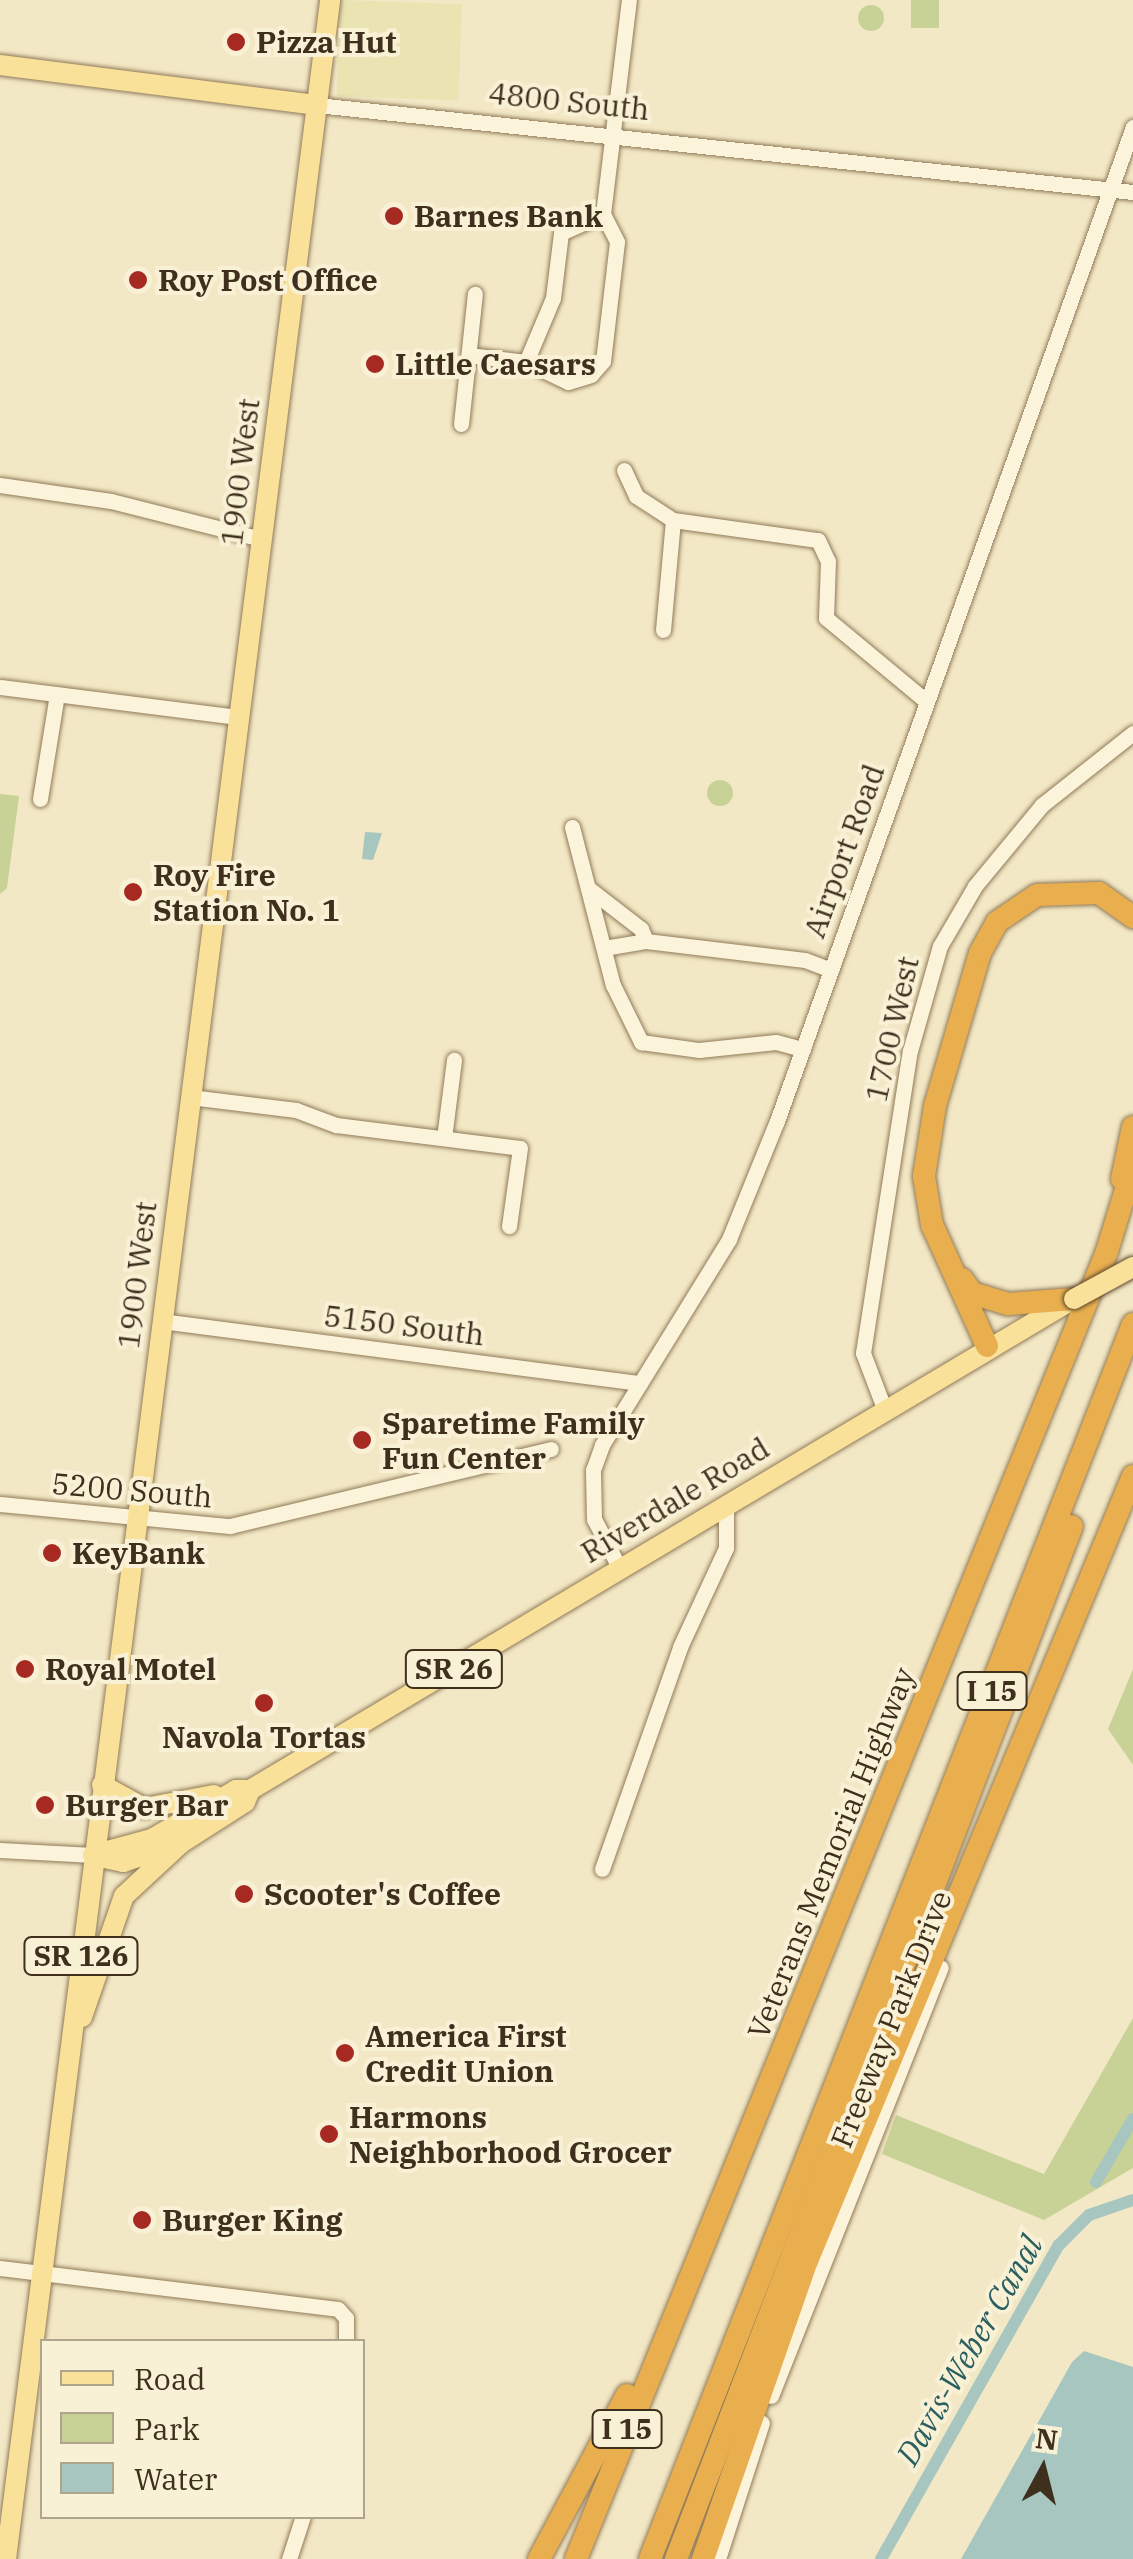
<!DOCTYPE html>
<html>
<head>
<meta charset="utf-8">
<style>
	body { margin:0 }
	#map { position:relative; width:1133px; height:2559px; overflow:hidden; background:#f3e8c5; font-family:"IBM Plex Serif",serif }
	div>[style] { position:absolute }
	.farmland>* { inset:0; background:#e9e4b2; transform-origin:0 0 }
	.green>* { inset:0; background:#c8d297; transform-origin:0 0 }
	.round { border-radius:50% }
	.water>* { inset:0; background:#a7c6bf }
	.canal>* { height:12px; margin:-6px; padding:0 6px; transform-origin:6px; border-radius:6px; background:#a7c6bf }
	.roads { filter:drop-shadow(0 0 2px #907a59) drop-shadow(0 0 2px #907a59) }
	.minor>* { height:15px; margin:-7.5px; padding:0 7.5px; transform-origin:7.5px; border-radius:7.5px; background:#fcf4da }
	.major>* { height:20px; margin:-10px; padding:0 10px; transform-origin:10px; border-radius:10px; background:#f9e19a }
	.highway>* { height:22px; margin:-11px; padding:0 11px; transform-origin:11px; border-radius:11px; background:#e9af4f }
	.bridges { filter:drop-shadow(0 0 2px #5e472d) drop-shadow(0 0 2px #5e472d) }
	.major-bridge>* { height:20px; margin:-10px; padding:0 10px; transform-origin:10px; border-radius:10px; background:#f9e19a }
	.dots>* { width:28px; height:28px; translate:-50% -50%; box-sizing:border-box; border:5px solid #f9f1d6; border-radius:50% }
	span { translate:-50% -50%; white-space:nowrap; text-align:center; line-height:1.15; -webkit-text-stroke:8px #f9f1d6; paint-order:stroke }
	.shield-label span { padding:2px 8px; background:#f9f1d6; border:2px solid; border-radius:8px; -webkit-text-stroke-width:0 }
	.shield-label { font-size:28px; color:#3f301e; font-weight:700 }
	.poi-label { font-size:30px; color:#3f301e; font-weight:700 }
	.left { translate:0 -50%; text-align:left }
	.street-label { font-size:30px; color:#3f301e }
	.water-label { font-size:32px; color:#2c6060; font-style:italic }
	.legend { position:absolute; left:40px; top:2339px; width:325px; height:180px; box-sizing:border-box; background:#f9f1d6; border:2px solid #afa48c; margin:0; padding:12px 18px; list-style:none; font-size:30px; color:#3f301e }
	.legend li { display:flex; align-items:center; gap:20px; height:50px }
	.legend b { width:50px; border:2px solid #afa48c }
	.north { position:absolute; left:993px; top:2419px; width:100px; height:100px; -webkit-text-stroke:8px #f9f1d6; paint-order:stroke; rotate:7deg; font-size:28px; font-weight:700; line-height:40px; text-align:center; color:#3f301e }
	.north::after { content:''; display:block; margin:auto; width:35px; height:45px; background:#3f301e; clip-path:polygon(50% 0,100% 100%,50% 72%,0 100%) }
</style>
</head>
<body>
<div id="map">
	<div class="farmland">
		<div style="left:340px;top:0;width:122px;height:96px;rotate:2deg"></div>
	</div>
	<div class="green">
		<div style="left:911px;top:0;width:28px;height:28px"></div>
		<div class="round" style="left:858px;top:5px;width:26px;height:26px"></div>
		<div class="round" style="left:707px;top:780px;width:26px;height:26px"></div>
		<div style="clip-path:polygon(0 794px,19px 796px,7px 888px,0 894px)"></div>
		<div style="clip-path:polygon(1133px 1669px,1133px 1765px,1108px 1729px)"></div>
		<div style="clip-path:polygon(1133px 2018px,1133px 2168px,1044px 2220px,882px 2154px,896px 2115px,1044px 2174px)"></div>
	</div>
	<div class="water">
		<div style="clip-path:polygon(365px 832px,382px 833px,373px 860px,362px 859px)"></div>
		<div style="clip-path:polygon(1084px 2351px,1133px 2367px,1133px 2559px,961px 2559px,1072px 2362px)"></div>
	</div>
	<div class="canal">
		<div style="left:1096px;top:2182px;width:73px;rotate:-59.6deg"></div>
		<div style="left:881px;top:2559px;width:361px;rotate:-60.5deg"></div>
		<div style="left:1059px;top:2245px;width:42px;rotate:-45deg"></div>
		<div style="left:1089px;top:2215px;width:46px;rotate:-18.8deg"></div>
	</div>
	<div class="roads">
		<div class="minor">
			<div style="left:317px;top:105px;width:821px;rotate:6.09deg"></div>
			<div style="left:603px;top:214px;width:31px;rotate:63deg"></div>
			<div style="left:617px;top:242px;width:120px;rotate:96.7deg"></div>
			<div style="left:603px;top:361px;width:18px;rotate:131deg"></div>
			<div style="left:591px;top:375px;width:24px;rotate:163deg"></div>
			<div style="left:568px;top:382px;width:47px;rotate:-154.5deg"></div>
			<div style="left:526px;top:362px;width:69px;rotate:-67.1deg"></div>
			<div style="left:553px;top:298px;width:65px;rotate:-83deg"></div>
			<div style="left:561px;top:233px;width:46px;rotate:-24.3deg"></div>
			<div style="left:603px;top:214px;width:216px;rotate:-83.1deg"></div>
			<div style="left:469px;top:355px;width:57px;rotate:7deg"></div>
			<div style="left:461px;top:424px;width:131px;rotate:-83.9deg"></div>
			<div style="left:624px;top:470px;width:29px;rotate:65deg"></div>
			<div style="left:636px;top:496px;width:44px;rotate:33deg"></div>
			<div style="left:673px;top:520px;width:146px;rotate:7.9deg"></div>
			<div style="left:818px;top:540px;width:23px;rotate:65deg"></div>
			<div style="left:828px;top:561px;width:57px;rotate:92deg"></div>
			<div style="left:826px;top:618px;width:131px;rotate:39.7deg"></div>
			<div style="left:0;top:485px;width:112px;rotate:8.2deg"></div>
			<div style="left:111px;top:501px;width:155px;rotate:14.2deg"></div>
			<div style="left:663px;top:630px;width:110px;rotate:-84.8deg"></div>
			<div style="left:0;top:687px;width:240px;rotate:7.2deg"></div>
			<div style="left:40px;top:799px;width:106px;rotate:-80.8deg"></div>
			<div style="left:572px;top:827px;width:163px;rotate:75.5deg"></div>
			<div style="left:613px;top:985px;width:64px;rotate:63.8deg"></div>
			<div style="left:641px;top:1042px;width:59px;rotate:7.9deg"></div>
			<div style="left:699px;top:1050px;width:77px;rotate:-5.9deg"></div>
			<div style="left:776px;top:1042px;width:28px;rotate:15deg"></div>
			<div style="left:588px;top:888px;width:67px;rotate:37.7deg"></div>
			<div style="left:641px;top:929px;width:13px;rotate:67deg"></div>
			<div style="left:646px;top:941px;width:160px;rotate:6.8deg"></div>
			<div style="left:805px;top:960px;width:28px;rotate:21deg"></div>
			<div style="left:604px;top:948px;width:43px;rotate:-9.5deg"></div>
			<div style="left:190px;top:1097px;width:107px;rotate:7deg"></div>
			<div style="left:296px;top:1110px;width:43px;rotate:20.6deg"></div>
			<div style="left:336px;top:1125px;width:185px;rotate:7.1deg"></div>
			<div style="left:520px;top:1148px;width:79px;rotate:98deg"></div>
			<div style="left:444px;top:1138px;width:79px;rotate:-82.7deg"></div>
			<div style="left:161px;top:1321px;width:483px;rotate:7.4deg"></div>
			<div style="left:884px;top:1408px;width:59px;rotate:-110.9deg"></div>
			<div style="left:863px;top:1353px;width:306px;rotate:-81.2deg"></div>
			<div style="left:910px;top:1051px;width:109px;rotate:-74.1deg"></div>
			<div style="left:940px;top:946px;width:69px;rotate:-59.7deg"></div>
			<div style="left:975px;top:886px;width:105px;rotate:-50.4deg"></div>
			<div style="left:1042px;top:805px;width:116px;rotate:-38.4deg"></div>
			<div style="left:0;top:1504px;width:231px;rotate:5.5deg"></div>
			<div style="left:230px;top:1526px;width:330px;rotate:-13.5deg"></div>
			<div style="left:620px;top:1569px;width:56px;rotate:-117.5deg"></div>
			<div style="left:594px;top:1519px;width:49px;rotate:-91.2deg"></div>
			<div style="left:593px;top:1470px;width:27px;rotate:-70deg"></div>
			<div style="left:602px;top:1445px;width:242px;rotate:-58.3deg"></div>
			<div style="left:729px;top:1239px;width:127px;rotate:-67.9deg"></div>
			<div style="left:777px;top:1121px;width:1056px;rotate:-70.3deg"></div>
			<div style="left:0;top:1850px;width:93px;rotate:3.1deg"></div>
			<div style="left:602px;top:1869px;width:235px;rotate:-70.6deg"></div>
			<div style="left:680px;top:1647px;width:109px;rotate:-65.1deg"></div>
			<div style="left:726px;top:1548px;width:43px;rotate:-90deg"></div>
			<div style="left:0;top:2268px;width:340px;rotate:6.9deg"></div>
			<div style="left:338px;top:2309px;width:12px;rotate:48deg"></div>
			<div style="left:346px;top:2318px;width:24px;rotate:90deg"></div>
			<div style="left:771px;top:2396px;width:461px;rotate:-68.4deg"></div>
			<div style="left:289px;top:2559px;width:45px;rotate:-72deg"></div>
			<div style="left:718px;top:2559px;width:143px;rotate:-72.1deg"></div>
		</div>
		<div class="major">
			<div style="left:0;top:65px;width:320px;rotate:7.2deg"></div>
			<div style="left:102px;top:1785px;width:48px;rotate:28.7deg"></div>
			<div style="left:144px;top:1808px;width:71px;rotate:-10.5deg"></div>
			<div style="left:93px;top:1855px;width:61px;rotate:-15.2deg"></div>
			<div style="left:152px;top:1839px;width:97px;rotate:-30.3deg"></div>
			<div style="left:236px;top:1790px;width:14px"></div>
			<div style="left:250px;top:1790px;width:955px;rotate:-30.81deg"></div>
			<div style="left:95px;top:1856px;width:29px;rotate:12deg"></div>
			<div style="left:123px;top:1862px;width:61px;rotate:-18.1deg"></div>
			<div style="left:181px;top:1843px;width:76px;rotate:-32.6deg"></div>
			<div style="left:245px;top:1802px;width:13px;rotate:-67deg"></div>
			<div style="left:82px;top:2017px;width:128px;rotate:-70.9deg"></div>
			<div style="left:124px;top:1896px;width:78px;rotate:-42.9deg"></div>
			<div style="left:6px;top:2559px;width:2579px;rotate:-82.78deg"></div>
		</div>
		<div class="highway">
			<div style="left:1122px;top:1179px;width:53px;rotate:-78.1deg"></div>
			<div style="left:962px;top:1279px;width:17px;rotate:54deg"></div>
			<div style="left:972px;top:1293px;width:38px;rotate:17deg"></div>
			<div style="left:1008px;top:1304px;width:66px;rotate:-4.3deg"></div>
			<div style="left:987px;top:1346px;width:133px;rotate:-114.4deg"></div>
			<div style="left:932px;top:1225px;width:50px;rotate:-99.3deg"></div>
			<div style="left:924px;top:1176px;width:71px;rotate:-81.1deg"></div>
			<div style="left:935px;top:1106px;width:159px;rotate:-73.6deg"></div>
			<div style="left:980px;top:953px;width:35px;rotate:-61deg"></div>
			<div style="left:997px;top:922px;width:48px;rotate:-34deg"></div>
			<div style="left:1037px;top:895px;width:62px;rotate:-1.8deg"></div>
			<div style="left:1099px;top:893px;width:42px;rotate:35.2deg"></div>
			<div style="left:539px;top:2559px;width:186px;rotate:-61.8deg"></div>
			<div style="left:576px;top:2559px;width:1412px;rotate:-67.9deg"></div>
			<div style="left:1107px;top:1251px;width:88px;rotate:-72.8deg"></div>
			<div style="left:650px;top:2559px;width:1326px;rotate:-68.64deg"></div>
			<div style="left:676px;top:2559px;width:1106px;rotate:-69.03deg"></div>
			<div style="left:703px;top:2559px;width:316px;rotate:-70.8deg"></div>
			<div style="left:807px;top:2261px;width:850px;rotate:-67.45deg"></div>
		</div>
	</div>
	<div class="bridges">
		<div class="major-bridge">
			<div style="left:1074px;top:1299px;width:67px;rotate:-28.5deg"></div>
		</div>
	</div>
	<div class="dots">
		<div style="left:236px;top:42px;background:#a62a22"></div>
		<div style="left:394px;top:216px;background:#a62a22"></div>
		<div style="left:138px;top:280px;background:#a62a22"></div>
		<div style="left:375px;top:364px;background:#a62a22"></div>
		<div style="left:133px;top:892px;background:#a62a22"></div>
		<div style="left:362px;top:1440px;background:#a62a22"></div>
		<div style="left:52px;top:1553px;background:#a62a22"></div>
		<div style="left:25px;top:1669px;background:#a62a22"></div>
		<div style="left:264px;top:1703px;background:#a62a22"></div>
		<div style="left:45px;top:1805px;background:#a62a22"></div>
		<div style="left:244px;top:1894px;background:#a62a22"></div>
		<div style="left:345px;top:2053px;background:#a62a22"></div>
		<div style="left:329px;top:2134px;background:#a62a22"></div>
		<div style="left:142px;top:2220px;background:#a62a22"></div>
	</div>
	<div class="shield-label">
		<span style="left:454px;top:1669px">SR 26</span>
		<span style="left:992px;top:1691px">I 15</span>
		<span style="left:81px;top:1956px">SR 126</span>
		<span style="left:627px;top:2429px">I 15</span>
	</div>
	<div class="poi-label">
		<span class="left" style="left:256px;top:42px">Pizza Hut</span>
		<span class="left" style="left:414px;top:216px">Barnes Bank</span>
		<span class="left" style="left:158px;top:280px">Roy Post Office</span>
		<span class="left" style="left:395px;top:364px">Little Caesars</span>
		<span class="left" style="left:153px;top:892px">Roy Fire<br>Station No. 1</span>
		<span class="left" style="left:382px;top:1440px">Sparetime Family<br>Fun Center</span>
		<span class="left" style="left:72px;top:1553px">KeyBank</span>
		<span class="left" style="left:45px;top:1669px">Royal Motel</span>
		<span style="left:264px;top:1737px">Navola Tortas</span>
		<span class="left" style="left:65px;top:1805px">Burger Bar</span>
		<span class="left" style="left:264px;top:1894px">Scooter's Coffee</span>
		<span class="left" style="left:365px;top:2053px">America First<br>Credit Union</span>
		<span class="left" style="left:349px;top:2134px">Harmons<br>Neighborhood Grocer</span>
		<span class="left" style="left:162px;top:2220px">Burger King</span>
	</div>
	<div class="street-label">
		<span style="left:569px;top:101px;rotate:6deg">4800 South</span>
		<span style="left:240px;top:472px;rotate:-83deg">1900 West</span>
		<span style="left:844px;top:851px;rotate:-70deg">Airport Road</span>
		<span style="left:892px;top:1029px;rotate:-77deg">1700 West</span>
		<span style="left:137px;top:1275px;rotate:-83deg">1900 West</span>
		<span style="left:404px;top:1325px;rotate:7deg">5150 South</span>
		<span style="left:132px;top:1490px;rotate:5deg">5200 South</span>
		<span style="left:675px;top:1500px;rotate:-31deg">Riverdale Road</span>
		<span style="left:831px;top:1853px;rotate:-68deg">Veterans Memorial Highway</span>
		<span style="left:891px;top:2019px;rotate:-68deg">Freeway Park Drive</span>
	</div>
	<div class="water-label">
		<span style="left:969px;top:2350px;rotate:-60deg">Davis-Weber Canal</span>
	</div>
	<ul class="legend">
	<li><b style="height:12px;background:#f9e19a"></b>Road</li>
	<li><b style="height:28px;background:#c8d297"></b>Park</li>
	<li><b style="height:28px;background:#a7c6bf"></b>Water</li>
	</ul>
	<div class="north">N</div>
</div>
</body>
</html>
